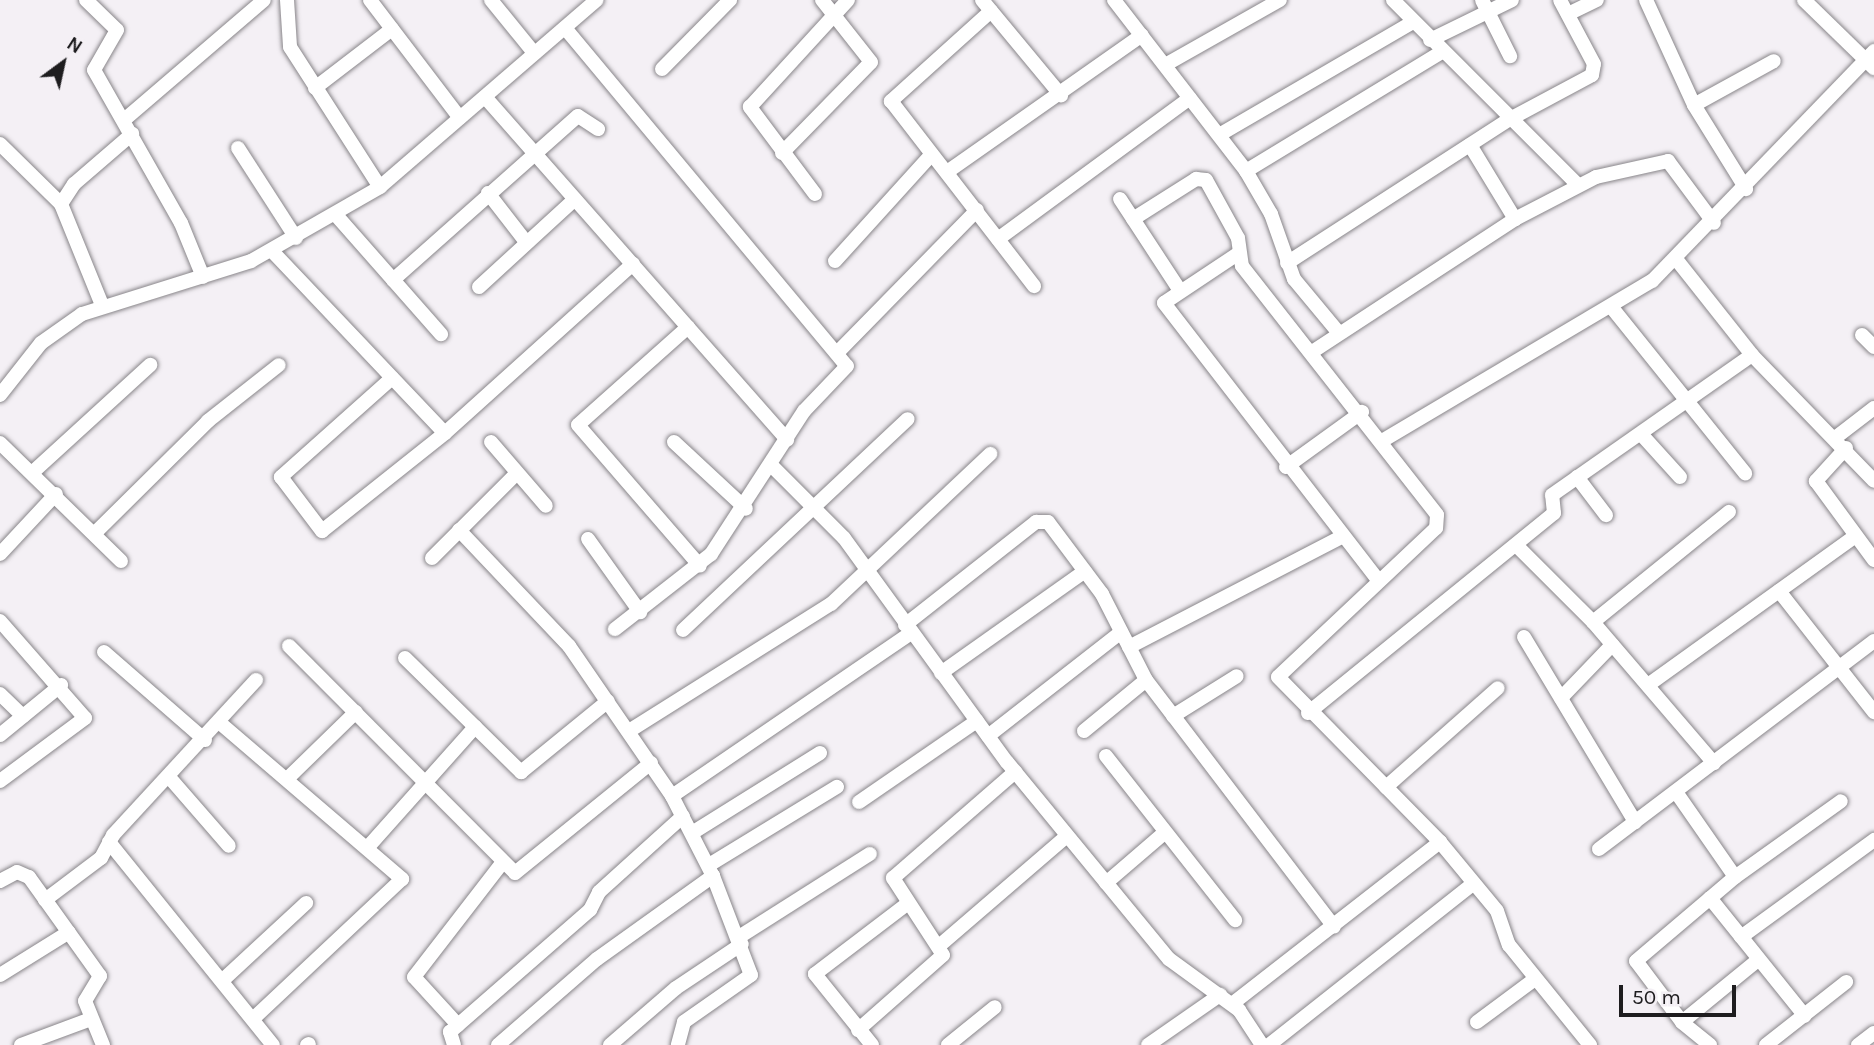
<!DOCTYPE html>
<html>
<head>
<meta charset="utf-8">
<style>
	body { margin:0 }
	#map { position:relative; width:1874px; height:1045px; overflow:hidden; background:#f4f0f5; font-family:Karla,sans-serif }
	div>[style] { position:absolute }
	.roads { filter:drop-shadow(0 0 2px #888589) drop-shadow(0 0 2px #888589) }
	.minor>* { height:14px; margin:-7px; padding:0 7px; transform-origin:7px; border-radius:7px; background:#fff }
	span { translate:-50% -50%; white-space:nowrap; text-align:center; line-height:1.15; -webkit-text-stroke:6px #f4f0f5; paint-order:stroke }
	.north { position:absolute; left:28px; top:28px; width:70px; height:70px; -webkit-text-stroke:5px #f4f0f5; paint-order:stroke; rotate:33deg; font-size:19px; font-weight:700; line-height:28px; text-align:center; color:#1e1d1f }
	.north::after { content:''; display:block; margin:auto; width:24px; height:32px; background:#1e1d1f; clip-path:polygon(50% 0,100% 100%,50% 72%,0 100%) }
	.scale { position:absolute; left:1619px; top:985px; width:117px; height:32px; box-sizing:border-box; border:4px solid #1e1d1f; border-top:0; padding-left:9px; font-size:21px; line-height:24px; white-space:nowrap; color:#1e1d1f; -webkit-text-stroke:5px #f4f0f5; paint-order:stroke }
</style>
</head>
<body>
<div id="map">
	<div class="roads">
		<div class="minor">
			<div style="left:86px;top:0;width:43px;rotate:44.1deg"></div>
			<div style="left:117px;top:30px;width:46px;rotate:119.9deg"></div>
			<div style="left:94px;top:70px;width:176px;rotate:60.4deg"></div>
			<div style="left:181px;top:223px;width:58px;rotate:67.8deg"></div>
			<div style="left:287px;top:0;width:47px;rotate:86.3deg"></div>
			<div style="left:290px;top:47px;width:166px;rotate:57.3deg"></div>
			<div style="left:370px;top:0;width:148px;rotate:52.7deg"></div>
			<div style="left:491px;top:0;width:68px;rotate:50.9deg"></div>
			<div style="left:982px;top:0;width:124px;rotate:50.3deg"></div>
			<div style="left:1114px;top:0;width:216px;rotate:52.3deg"></div>
			<div style="left:1246px;top:171px;width:50px;rotate:59.8deg"></div>
			<div style="left:1271px;top:214px;width:69px;rotate:70.5deg"></div>
			<div style="left:1294px;top:279px;width:69px;rotate:50.3deg"></div>
			<div style="left:1393px;top:0;width:259px;rotate:45deg"></div>
			<div style="left:1482px;top:0;width:63px;rotate:63.4deg"></div>
			<div style="left:1646px;top:0;width:115px;rotate:65.4deg"></div>
			<div style="left:1694px;top:105px;width:99px;rotate:58.2deg"></div>
			<div style="left:1804px;top:0;width:98px;rotate:44.2deg"></div>
			<div style="left:991px;top:11px;width:135px;rotate:138deg"></div>
			<div style="left:891px;top:101px;width:234px;rotate:52.3deg"></div>
			<div style="left:1568px;top:14px;width:32px;rotate:-26deg"></div>
			<div style="left:565px;top:28px;width:440px;rotate:50.2deg"></div>
			<div style="left:847px;top:366px;width:62px;rotate:133.7deg"></div>
			<div style="left:804px;top:411px;width:171px;rotate:123deg"></div>
			<div style="left:711px;top:554px;width:122px;rotate:142deg"></div>
			<div style="left:1430px;top:40px;width:91px;rotate:-26deg"></div>
			<div style="left:1165px;top:65px;width:132px;rotate:-29.5deg"></div>
			<div style="left:662px;top:69px;width:97px;rotate:-45.4deg"></div>
			<div style="left:315px;top:88px;width:97px;rotate:-37.5deg"></div>
			<div style="left:485px;top:97px;width:457px;rotate:48.6deg"></div>
			<div style="left:1694px;top:105px;width:91px;rotate:-28.8deg"></div>
			<div style="left:124px;top:120px;width:184px;rotate:-40.6deg"></div>
			<div style="left:1219px;top:135px;width:225px;rotate:-30.2deg"></div>
			<div style="left:0;top:144px;width:86px;rotate:44.5deg"></div>
			<div style="left:1470px;top:145px;width:87px;rotate:58.7deg"></div>
			<div style="left:238px;top:148px;width:107px;rotate:57.2deg"></div>
			<div style="left:782px;top:153px;width:127px;rotate:-45.6deg"></div>
			<div style="left:871px;top:62px;width:79px;rotate:-128.3deg"></div>
			<div style="left:1246px;top:171px;width:229px;rotate:-31.3deg"></div>
			<div style="left:947px;top:172px;width:238px;rotate:-35.1deg"></div>
			<div style="left:488px;top:193px;width:62px;rotate:52.2deg"></div>
			<div style="left:815px;top:194px;width:109px;rotate:-126.8deg"></div>
			<div style="left:750px;top:107px;width:145px;rotate:-47.5deg"></div>
			<div style="left:1120px;top:199px;width:108px;rotate:56.8deg"></div>
			<div style="left:336px;top:215px;width:159px;rotate:48.6deg"></div>
			<div style="left:1133px;top:219px;width:75px;rotate:-32.4deg"></div>
			<div style="left:1196px;top:179px;width:10px;rotate:6deg"></div>
			<div style="left:1206px;top:180px;width:66px;rotate:61.1deg"></div>
			<div style="left:1238px;top:238px;width:28px;rotate:82deg"></div>
			<div style="left:1242px;top:266px;width:316px;rotate:51.9deg"></div>
			<div style="left:1437px;top:515px;width:13px;rotate:94deg"></div>
			<div style="left:1436px;top:528px;width:217px;rotate:136.7deg"></div>
			<div style="left:1278px;top:677px;width:231px;rotate:45.5deg"></div>
			<div style="left:1440px;top:842px;width:89px;rotate:50.4deg"></div>
			<div style="left:1497px;top:911px;width:36px;rotate:71deg"></div>
			<div style="left:1509px;top:945px;width:129px;rotate:51deg"></div>
			<div style="left:998px;top:239px;width:238px;rotate:-36.3deg"></div>
			<div style="left:272px;top:251px;width:251px;rotate:46.5deg"></div>
			<div style="left:1239px;top:253px;width:90px;rotate:146.3deg"></div>
			<div style="left:1164px;top:303px;width:350px;rotate:52.3deg"></div>
			<div style="left:1676px;top:259px;width:122px;rotate:51.6deg"></div>
			<div style="left:1752px;top:355px;width:175px;rotate:45.9deg"></div>
			<div style="left:835px;top:261px;width:144px;rotate:-47.8deg"></div>
			<div style="left:1287px;top:263px;width:265px;rotate:-32.9deg"></div>
			<div style="left:1510px;top:119px;width:93px;rotate:-28.2deg"></div>
			<div style="left:1592px;top:75px;width:11px;rotate:-80deg"></div>
			<div style="left:1594px;top:64px;width:72px;rotate:-118deg"></div>
			<div style="left:393px;top:280px;width:247px;rotate:-41.6deg"></div>
			<div style="left:578px;top:116px;width:24px;rotate:33deg"></div>
			<div style="left:479px;top:287px;width:130px;rotate:-42.5deg"></div>
			<div style="left:102px;top:305px;width:109px;rotate:-112.1deg"></div>
			<div style="left:61px;top:204px;width:24px;rotate:-57deg"></div>
			<div style="left:74px;top:184px;width:77px;rotate:-40.8deg"></div>
			<div style="left:1613px;top:309px;width:211px;rotate:51.2deg"></div>
			<div style="left:688px;top:327px;width:147px;rotate:138.3deg"></div>
			<div style="left:578px;top:425px;width:186px;rotate:49.1deg"></div>
			<div style="left:1862px;top:335px;width:17px;rotate:45deg"></div>
			<div style="left:1312px;top:352px;width:243px;rotate:-33.2deg"></div>
			<div style="left:1515px;top:219px;width:91px;rotate:-27.4deg"></div>
			<div style="left:1596px;top:177px;width:74px;rotate:-12.5deg"></div>
			<div style="left:1668px;top:161px;width:77px;rotate:53.4deg"></div>
			<div style="left:837px;top:353px;width:200px;rotate:-45.6deg"></div>
			<div style="left:392px;top:378px;width:149px;rotate:138.3deg"></div>
			<div style="left:281px;top:477px;width:68px;rotate:52.8deg"></div>
			<div style="left:322px;top:531px;width:157px;rotate:-38.5deg"></div>
			<div style="left:445px;top:433px;width:253px;rotate:-42deg"></div>
			<div style="left:0;top:395px;width:66px;rotate:-51.7deg"></div>
			<div style="left:41px;top:343px;width:50px;rotate:-35.3deg"></div>
			<div style="left:82px;top:314px;width:177px;rotate:-17.4deg"></div>
			<div style="left:251px;top:261px;width:149px;rotate:-29.8deg"></div>
			<div style="left:380px;top:187px;width:286px;rotate:-40.8deg"></div>
			<div style="left:1641px;top:434px;width:58px;rotate:47.8deg"></div>
			<div style="left:1835px;top:438px;width:49px;rotate:-37.6deg"></div>
			<div style="left:1382px;top:441px;width:314px;rotate:-30.7deg"></div>
			<div style="left:1652px;top:281px;width:320px;rotate:-46deg"></div>
			<div style="left:491px;top:442px;width:84px;rotate:49.3deg"></div>
			<div style="left:674px;top:442px;width:98px;rotate:42.9deg"></div>
			<div style="left:0;top:443px;width:169px;rotate:44.3deg"></div>
			<div style="left:1846px;top:448px;width:45px;rotate:132.3deg"></div>
			<div style="left:1816px;top:481px;width:98px;rotate:53.7deg"></div>
			<div style="left:773px;top:467px;width:100px;rotate:45deg"></div>
			<div style="left:844px;top:538px;width:277px;rotate:54deg"></div>
			<div style="left:1007px;top:762px;width:255px;rotate:50.6deg"></div>
			<div style="left:1169px;top:959px;width:87px;rotate:36.1deg"></div>
			<div style="left:1239px;top:1010px;width:42px;rotate:56.7deg"></div>
			<div style="left:1286px;top:467px;width:94px;rotate:-35.9deg"></div>
			<div style="left:33px;top:472px;width:159px;rotate:-42.4deg"></div>
			<div style="left:1577px;top:477px;width:48px;rotate:52.7deg"></div>
			<div style="left:459px;top:530px;width:160px;rotate:46.5deg"></div>
			<div style="left:569px;top:646px;width:182px;rotate:55.5deg"></div>
			<div style="left:672px;top:796px;width:90px;rotate:62.9deg"></div>
			<div style="left:713px;top:876px;width:106px;rotate:69deg"></div>
			<div style="left:751px;top:975px;width:82px;rotate:145deg"></div>
			<div style="left:684px;top:1022px;width:24px;rotate:105deg"></div>
			<div style="left:96px;top:532px;width:158px;rotate:-44.7deg"></div>
			<div style="left:208px;top:421px;width:90px;rotate:-38.3deg"></div>
			<div style="left:588px;top:539px;width:90px;rotate:54.5deg"></div>
			<div style="left:1516px;top:545px;width:109px;rotate:45deg"></div>
			<div style="left:1593px;top:622px;width:186px;rotate:49.4deg"></div>
			<div style="left:0;top:554px;width:82px;rotate:-47deg"></div>
			<div style="left:432px;top:558px;width:120px;rotate:-45deg"></div>
			<div style="left:1779px;top:591px;width:154px;rotate:51.9deg"></div>
			<div style="left:0;top:621px;width:129px;rotate:48.8deg"></div>
			<div style="left:85px;top:718px;width:106px;rotate:143.5deg"></div>
			<div style="left:1593px;top:622px;width:175px;rotate:-39deg"></div>
			<div style="left:905px;top:625px;width:167px;rotate:-38.2deg"></div>
			<div style="left:1036px;top:522px;width:12px"></div>
			<div style="left:1048px;top:522px;width:90px;rotate:53.1deg"></div>
			<div style="left:1102px;top:594px;width:97px;rotate:62.9deg"></div>
			<div style="left:1146px;top:680px;width:310px;rotate:52.7deg"></div>
			<div style="left:683px;top:630px;width:308px;rotate:-43.2deg"></div>
			<div style="left:1524px;top:637px;width:216px;rotate:59deg"></div>
			<div style="left:289px;top:646px;width:320px;rotate:45.1deg"></div>
			<div style="left:515px;top:873px;width:175px;rotate:-39deg"></div>
			<div style="left:1129px;top:647px;width:237px;rotate:-27.4deg"></div>
			<div style="left:104px;top:652px;width:134px;rotate:41.1deg"></div>
			<div style="left:405px;top:658px;width:163px;rotate:44.5deg"></div>
			<div style="left:521px;top:772px;width:112px;rotate:-39.2deg"></div>
			<div style="left:941px;top:673px;width:176px;rotate:-35.3deg"></div>
			<div style="left:1648px;top:685px;width:255px;rotate:-35.7deg"></div>
			<div style="left:0;top:694px;width:32px;rotate:44deg"></div>
			<div style="left:1561px;top:698px;width:74px;rotate:-46.1deg"></div>
			<div style="left:1308px;top:713px;width:317px;rotate:-39.1deg"></div>
			<div style="left:1554px;top:513px;width:18px;rotate:-96deg"></div>
			<div style="left:1552px;top:495px;width:244px;rotate:-35deg"></div>
			<div style="left:1173px;top:716px;width:75px;rotate:-32deg"></div>
			<div style="left:220px;top:723px;width:240px;rotate:40.6deg"></div>
			<div style="left:402px;top:879px;width:204px;rotate:136.8deg"></div>
			<div style="left:629px;top:731px;width:239px;rotate:-32.2deg"></div>
			<div style="left:831px;top:604px;width:219px;rotate:-43.3deg"></div>
			<div style="left:1084px;top:731px;width:80px;rotate:-39.4deg"></div>
			<div style="left:0;top:735px;width:79px;rotate:-39.3deg"></div>
			<div style="left:988px;top:736px;width:169px;rotate:-38deg"></div>
			<div style="left:1106px;top:756px;width:209px;rotate:51.8deg"></div>
			<div style="left:169px;top:777px;width:91px;rotate:49deg"></div>
			<div style="left:287px;top:779px;width:96px;rotate:-44.2deg"></div>
			<div style="left:1386px;top:787px;width:149px;rotate:-41.5deg"></div>
			<div style="left:1676px;top:792px;width:103px;rotate:55.2deg"></div>
			<div style="left:672px;top:796px;width:289px;rotate:-34.3deg"></div>
			<div style="left:859px;top:802px;width:143px;rotate:-34.5deg"></div>
			<div style="left:692px;top:833px;width:151px;rotate:-32deg"></div>
			<div style="left:109px;top:842px;width:261px;rotate:51.1deg"></div>
			<div style="left:368px;top:847px;width:161px;rotate:-48.3deg"></div>
			<div style="left:1599px;top:849px;width:345px;rotate:-37.1deg"></div>
			<div style="left:709px;top:865px;width:150px;rotate:-31.4deg"></div>
			<div style="left:0;top:881px;width:19px;rotate:-28deg"></div>
			<div style="left:17px;top:872px;width:13px;rotate:23deg"></div>
			<div style="left:29px;top:877px;width:122px;rotate:54.4deg"></div>
			<div style="left:100px;top:976px;width:29px;rotate:121deg"></div>
			<div style="left:85px;top:1001px;width:48px;rotate:67.8deg"></div>
			<div style="left:1106px;top:883px;width:75px;rotate:-40.7deg"></div>
			<div style="left:1710px;top:898px;width:151px;rotate:51.2deg"></div>
			<div style="left:45px;top:900px;width:70px;rotate:-36.9deg"></div>
			<div style="left:101px;top:858px;width:26px;rotate:-62deg"></div>
			<div style="left:113px;top:835px;width:211px;rotate:-47.3deg"></div>
			<div style="left:739px;top:937px;width:155px;rotate:-32.4deg"></div>
			<div style="left:1741px;top:937px;width:165px;rotate:-36.1deg"></div>
			<div style="left:939px;top:946px;width:169px;rotate:-40.7deg"></div>
			<div style="left:0;top:975px;width:81px;rotate:-31.9deg"></div>
			<div style="left:224px;top:979px;width:112px;rotate:-42.8deg"></div>
			<div style="left:1232px;top:1004px;width:264px;rotate:-37.9deg"></div>
			<div style="left:1477px;top:1022px;width:72px;rotate:-36.6deg"></div>
			<div style="left:1682px;top:1022px;width:99px;rotate:-39.3deg"></div>
			<div style="left:458px;top:1025px;width:65px;rotate:-132.5deg"></div>
			<div style="left:414px;top:977px;width:145px;rotate:-52.3deg"></div>
			<div style="left:858px;top:1030px;width:113px;rotate:-41.4deg"></div>
			<div style="left:943px;top:955px;width:92px;rotate:-123deg"></div>
			<div style="left:893px;top:878px;width:162px;rotate:-41deg"></div>
			<div style="left:21px;top:1045px;width:75px;rotate:-20.4deg"></div>
			<div style="left:307px;top:1045px;width:2px;rotate:-27deg"></div>
			<div style="left:454px;top:1045px;width:14px;rotate:-107deg"></div>
			<div style="left:450px;top:1032px;width:186px;rotate:-41.1deg"></div>
			<div style="left:590px;top:910px;width:20px;rotate:-63deg"></div>
			<div style="left:599px;top:892px;width:113px;rotate:-42.1deg"></div>
			<div style="left:498px;top:1045px;width:131px;rotate:-41deg"></div>
			<div style="left:597px;top:959px;width:143px;rotate:-35.6deg"></div>
			<div style="left:610px;top:1045px;width:87px;rotate:-40.8deg"></div>
			<div style="left:676px;top:988px;width:79px;rotate:-33.7deg"></div>
			<div style="left:872px;top:1045px;width:91px;rotate:-128.8deg"></div>
			<div style="left:815px;top:974px;width:116px;rotate:-37.3deg"></div>
			<div style="left:948px;top:1045px;width:60px;rotate:-39deg"></div>
			<div style="left:1148px;top:1045px;width:88px;rotate:-34.8deg"></div>
			<div style="left:1269px;top:1045px;width:260px;rotate:-38.3deg"></div>
			<div style="left:1710px;top:1045px;width:36px;rotate:-141deg"></div>
			<div style="left:1682px;top:1022px;width:76px;rotate:-127deg"></div>
			<div style="left:1636px;top:961px;width:130px;rotate:-40.3deg"></div>
			<div style="left:1735px;top:877px;width:130px;rotate:-35.6deg"></div>
			<div style="left:1766px;top:1045px;width:102px;rotate:-38.2deg"></div>
			<div style="left:1858px;top:1045px;width:20px;rotate:-37deg"></div>
		</div>
	</div>
	<div class="north">N</div>
	<div class="scale">50 m</div>
</div>
</body>
</html>
